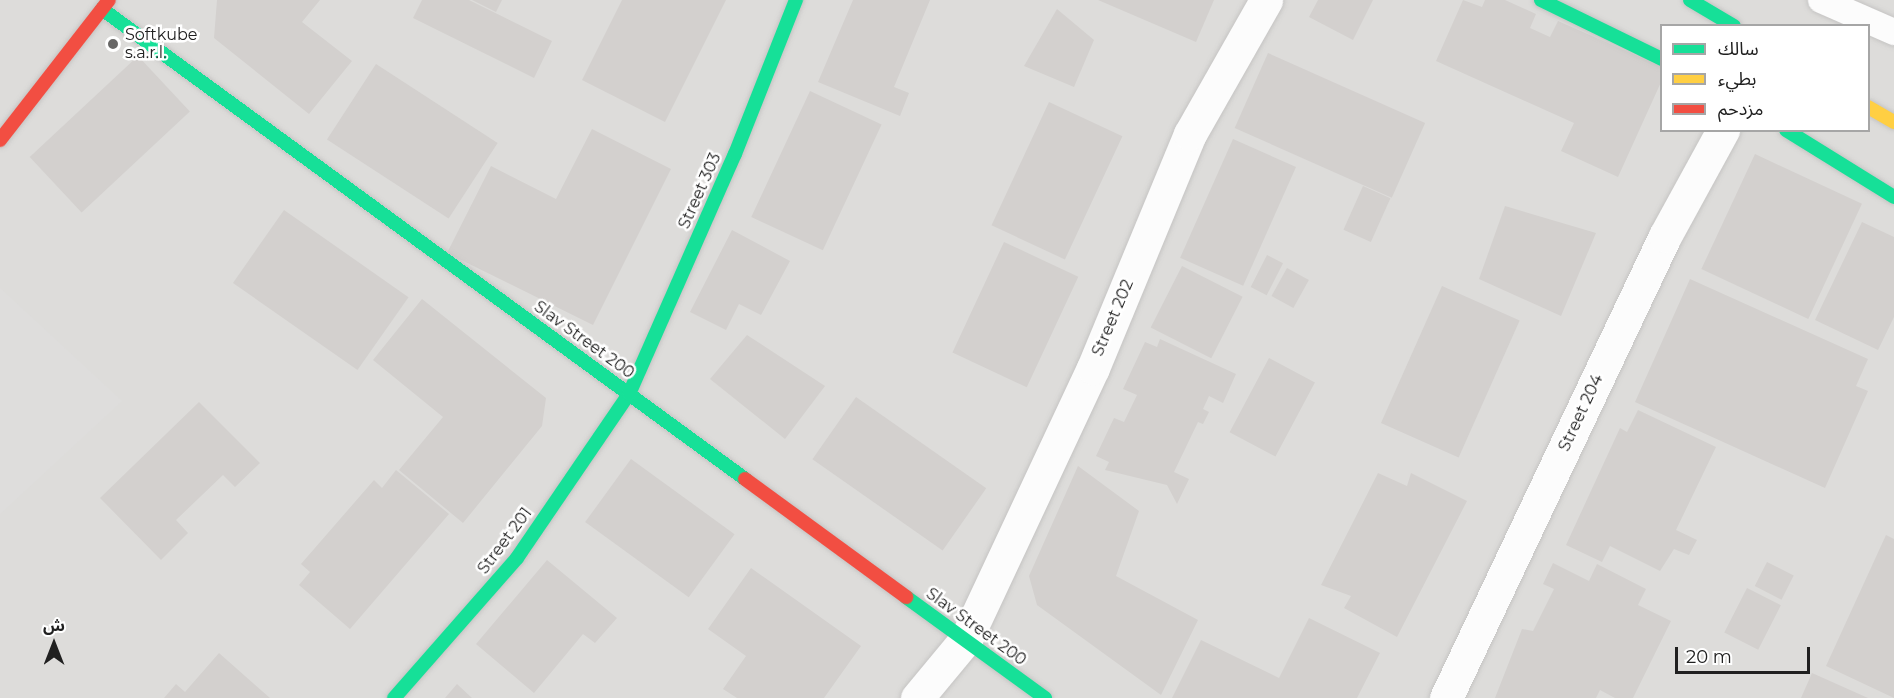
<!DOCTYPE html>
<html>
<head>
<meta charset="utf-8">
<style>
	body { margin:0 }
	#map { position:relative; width:1894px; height:698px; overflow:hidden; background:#eeece9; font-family:Montserrat,"Noto Sans Arabic",sans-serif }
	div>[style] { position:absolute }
	.residential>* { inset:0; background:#dddcda }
	.parking>* { inset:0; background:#dedddc }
	.building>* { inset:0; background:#d3d0ce; transform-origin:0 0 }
	.roads { filter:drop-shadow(0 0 2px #c5c4c3) drop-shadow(0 0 2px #c5c4c3) }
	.lane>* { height:26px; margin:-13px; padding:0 13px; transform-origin:13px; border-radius:13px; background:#fcfcfc }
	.street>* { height:33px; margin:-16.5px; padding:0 16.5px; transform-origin:16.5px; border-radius:16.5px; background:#fcfcfc }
	.fast>* { height:14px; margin:-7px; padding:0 7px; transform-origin:7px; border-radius:7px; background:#16e098 }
	.slow>* { height:14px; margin:-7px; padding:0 7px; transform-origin:7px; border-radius:7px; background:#ffcf43 }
	.jam>* { height:14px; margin:-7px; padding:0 7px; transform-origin:7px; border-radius:7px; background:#f24e42 }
	.dots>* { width:16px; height:16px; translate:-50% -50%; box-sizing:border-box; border:3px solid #fff; border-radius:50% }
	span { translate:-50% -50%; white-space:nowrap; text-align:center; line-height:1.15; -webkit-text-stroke:5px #fff; paint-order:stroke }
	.poi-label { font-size:16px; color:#202020 }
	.left { translate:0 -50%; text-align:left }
	.street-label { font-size:16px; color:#202020 }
	.legend { position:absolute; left:1660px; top:24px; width:210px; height:108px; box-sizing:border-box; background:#fff; border:2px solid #a6a6a6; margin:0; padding:8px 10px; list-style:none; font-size:18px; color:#202020 }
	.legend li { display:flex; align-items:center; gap:12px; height:30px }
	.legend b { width:30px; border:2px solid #a6a6a6 }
	.north { position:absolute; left:24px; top:614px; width:60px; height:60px; -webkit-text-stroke:4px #fff; paint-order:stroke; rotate:0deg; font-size:16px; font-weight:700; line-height:24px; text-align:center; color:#202020 }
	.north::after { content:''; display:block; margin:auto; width:21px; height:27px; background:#202020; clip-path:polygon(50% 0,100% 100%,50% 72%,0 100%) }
	.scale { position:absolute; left:1675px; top:647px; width:135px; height:27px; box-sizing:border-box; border:3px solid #202020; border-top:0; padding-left:8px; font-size:18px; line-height:21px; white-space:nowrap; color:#202020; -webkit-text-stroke:4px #fff; paint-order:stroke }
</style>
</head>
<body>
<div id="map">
	<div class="residential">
		<div style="clip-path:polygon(evenodd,0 0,1894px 0,1894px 698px,0 698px,0 0,1662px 26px,1868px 26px,1868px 130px,1662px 130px,1662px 26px)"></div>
	</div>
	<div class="parking">
		<div style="clip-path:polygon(0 288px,122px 401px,0 514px)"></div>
	</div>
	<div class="building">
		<div style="clip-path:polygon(217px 0,320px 0,302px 22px,352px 61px,309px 114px,214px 38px)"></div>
		<div style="clip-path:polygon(422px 0,469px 0,552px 41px,534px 78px,413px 18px)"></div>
		<div style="clip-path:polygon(472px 0,502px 0,496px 12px)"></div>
		<div style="clip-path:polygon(622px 0,726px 0,665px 122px,582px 80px)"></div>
		<div style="clip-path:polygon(853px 0,930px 0,894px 87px,909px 93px,900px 116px,818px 82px)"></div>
		<div style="clip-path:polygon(1098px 0,1214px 0,1196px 42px)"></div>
		<div style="clip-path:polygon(1318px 0,1373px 0,1353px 40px,1309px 17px)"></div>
		<div style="clip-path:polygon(1463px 0,1482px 7px,1485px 0,1505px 0,1536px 14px,1530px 28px,1550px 37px,1558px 21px,1662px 67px,1662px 80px,1618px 177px,1561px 151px,1574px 123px,1436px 61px)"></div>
		<div style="clip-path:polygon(1057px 9px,1094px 40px,1074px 87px,1024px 66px)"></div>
		<div style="left:1268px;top:53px;width:172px;height:82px;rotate:24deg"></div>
		<div style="left:138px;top:56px;width:76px;height:148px;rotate:47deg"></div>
		<div style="left:376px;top:64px;width:145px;height:90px;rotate:33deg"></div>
		<div style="left:810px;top:91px;width:79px;height:139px;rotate:25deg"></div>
		<div style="left:1049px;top:102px;width:81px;height:136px;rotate:25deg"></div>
		<div style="clip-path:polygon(592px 129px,671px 169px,593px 325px,447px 253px,491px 166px,556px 199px)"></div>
		<div style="left:1233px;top:139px;width:69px;height:130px;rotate:24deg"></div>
		<div style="left:1755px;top:154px;width:118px;height:127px;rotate:25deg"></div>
		<div style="left:1363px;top:186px;width:30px;height:48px;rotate:24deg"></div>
		<div style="clip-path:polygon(1505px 206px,1596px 233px,1561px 316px,1479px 279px)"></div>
		<div style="left:284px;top:210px;width:152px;height:89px;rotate:35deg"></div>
		<div style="clip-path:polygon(1862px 222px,1894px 237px,1894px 317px,1878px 350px,1815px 320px)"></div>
		<div style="clip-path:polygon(732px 230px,790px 261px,761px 315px,739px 304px,726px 330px,690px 312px)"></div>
		<div style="left:1004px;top:242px;width:82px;height:122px;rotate:25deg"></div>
		<div style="left:1267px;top:255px;width:18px;height:36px;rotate:27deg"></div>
		<div style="left:1182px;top:266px;width:68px;height:69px;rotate:27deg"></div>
		<div style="left:1287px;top:268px;width:25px;height:32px;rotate:29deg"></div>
		<div style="clip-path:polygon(1690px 279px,1868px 359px,1856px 386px,1868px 391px,1825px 488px,1635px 402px)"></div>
		<div style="left:1442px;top:286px;width:85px;height:150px;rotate:24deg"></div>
		<div style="clip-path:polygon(422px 299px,546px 398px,542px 426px,463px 523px,399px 470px,443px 417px,373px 360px)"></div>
		<div style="clip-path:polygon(747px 335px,825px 386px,785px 439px,710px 379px)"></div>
		<div style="clip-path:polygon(1160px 339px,1236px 374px,1223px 403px,1209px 396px,1203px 409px,1209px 412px,1203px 424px,1198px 422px,1174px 472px,1189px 479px,1177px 504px,1167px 485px,1105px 470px,1109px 462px,1096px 456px,1114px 418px,1124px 422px,1137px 395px,1123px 389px,1145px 342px,1157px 347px)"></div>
		<div style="left:1269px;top:358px;width:52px;height:84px;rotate:28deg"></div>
		<div style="left:856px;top:397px;width:159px;height:76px;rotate:35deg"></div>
		<div style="clip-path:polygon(199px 402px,260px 463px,235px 487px,223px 475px,176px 520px,188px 533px,161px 560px,100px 498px)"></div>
		<div style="clip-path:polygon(1638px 410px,1716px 447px,1676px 530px,1697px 540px,1689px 555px,1674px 549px,1660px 571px,1610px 546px,1602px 562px,1566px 545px,1620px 428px,1627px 432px)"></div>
		<div style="left:631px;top:459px;width:128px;height:78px;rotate:36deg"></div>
		<div style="clip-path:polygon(1078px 466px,1139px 511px,1116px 576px,1198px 620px,1161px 695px,1037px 605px,1029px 576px)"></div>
		<div style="clip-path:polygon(396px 470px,449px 514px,350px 629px,299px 585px,310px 572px,301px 564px,374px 480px,382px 488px)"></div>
		<div style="clip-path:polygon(1378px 473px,1407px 486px,1411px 473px,1467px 501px,1397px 637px,1344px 608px,1351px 596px,1321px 585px)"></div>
		<div style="clip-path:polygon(1886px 535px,1894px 539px,1894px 698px,1826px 666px)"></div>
		<div style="clip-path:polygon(547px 560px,617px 618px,595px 643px,583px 634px,534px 693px,476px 644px)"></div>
		<div style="left:1767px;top:562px;width:30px;height:27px;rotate:27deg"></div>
		<div style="clip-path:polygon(1553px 563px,1589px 581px,1597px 564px,1646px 589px,1638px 605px,1671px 621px,1633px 698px,1615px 698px,1600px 690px,1596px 698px,1495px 698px,1522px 629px,1533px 631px,1554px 589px,1543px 584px)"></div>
		<div style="clip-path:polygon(751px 568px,861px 646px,824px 698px,737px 698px,723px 689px,746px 656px,708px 629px)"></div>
		<div style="left:1747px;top:588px;width:38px;height:50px;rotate:27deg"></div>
		<div style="clip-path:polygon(1309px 618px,1380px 653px,1357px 698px,1172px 698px,1201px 640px,1279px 678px)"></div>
		<div style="clip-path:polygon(219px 653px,270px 698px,164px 698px,176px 684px,185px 692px)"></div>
		<div style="clip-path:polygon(1812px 673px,1868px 698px,1801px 698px)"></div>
		<div style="clip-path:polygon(457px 684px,472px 698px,445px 698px)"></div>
	</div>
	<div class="roads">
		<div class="lane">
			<div style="left:1821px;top:0;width:80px;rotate:23.7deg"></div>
		</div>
		<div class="street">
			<div style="left:917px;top:698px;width:77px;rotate:-50.3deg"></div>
			<div style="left:966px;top:639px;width:299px;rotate:-64.9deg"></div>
			<div style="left:1093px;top:368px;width:253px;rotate:-67.5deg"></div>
			<div style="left:1190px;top:134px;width:154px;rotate:-60.4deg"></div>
			<div style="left:1446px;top:698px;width:511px;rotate:-64.64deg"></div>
			<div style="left:1665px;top:236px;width:121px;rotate:-61.3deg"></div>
		</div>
		<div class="fast">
			<div style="left:1541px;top:0;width:135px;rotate:26deg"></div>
			<div style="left:1690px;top:0;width:51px;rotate:30.6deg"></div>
			<div style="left:102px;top:9px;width:796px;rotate:36.16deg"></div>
			<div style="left:1786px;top:130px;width:127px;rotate:31.8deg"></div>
			<div style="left:906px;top:597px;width:172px;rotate:36deg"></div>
			<div style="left:394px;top:698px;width:186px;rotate:-48.7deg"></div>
			<div style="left:517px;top:558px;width:199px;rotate:-55.7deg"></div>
			<div style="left:629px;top:394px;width:262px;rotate:-66.2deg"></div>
			<div style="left:735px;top:154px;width:166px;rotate:-68.4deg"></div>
		</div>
		<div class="slow">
			<div style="left:1868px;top:107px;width:30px;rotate:30deg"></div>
		</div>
		<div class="jam">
			<div style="left:0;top:140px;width:177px;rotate:-52.1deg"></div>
			<div style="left:745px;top:479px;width:200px;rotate:36.2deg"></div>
		</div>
	</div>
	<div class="dots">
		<div style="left:113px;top:44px;background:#686766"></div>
	</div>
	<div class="poi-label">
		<span class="left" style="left:125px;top:44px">Softkube<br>s.a.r.l.</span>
	</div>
	<div class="street-label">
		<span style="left:700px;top:191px;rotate:-66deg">Street 303</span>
		<span style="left:1113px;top:318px;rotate:-67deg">Street 202</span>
		<span style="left:584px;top:340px;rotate:36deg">Slav Street 200</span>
		<span style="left:1581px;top:413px;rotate:-65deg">Street 204</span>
		<span style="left:505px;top:541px;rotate:-53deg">Street 201</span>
		<span style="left:976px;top:627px;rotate:36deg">Slav Street 200</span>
	</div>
	<ul class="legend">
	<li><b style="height:8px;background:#16e098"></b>سالك</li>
	<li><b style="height:8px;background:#ffcf43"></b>بطيء</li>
	<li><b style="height:8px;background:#f24e42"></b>مزدحم</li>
	</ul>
	<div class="north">ش</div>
	<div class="scale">20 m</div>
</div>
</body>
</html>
